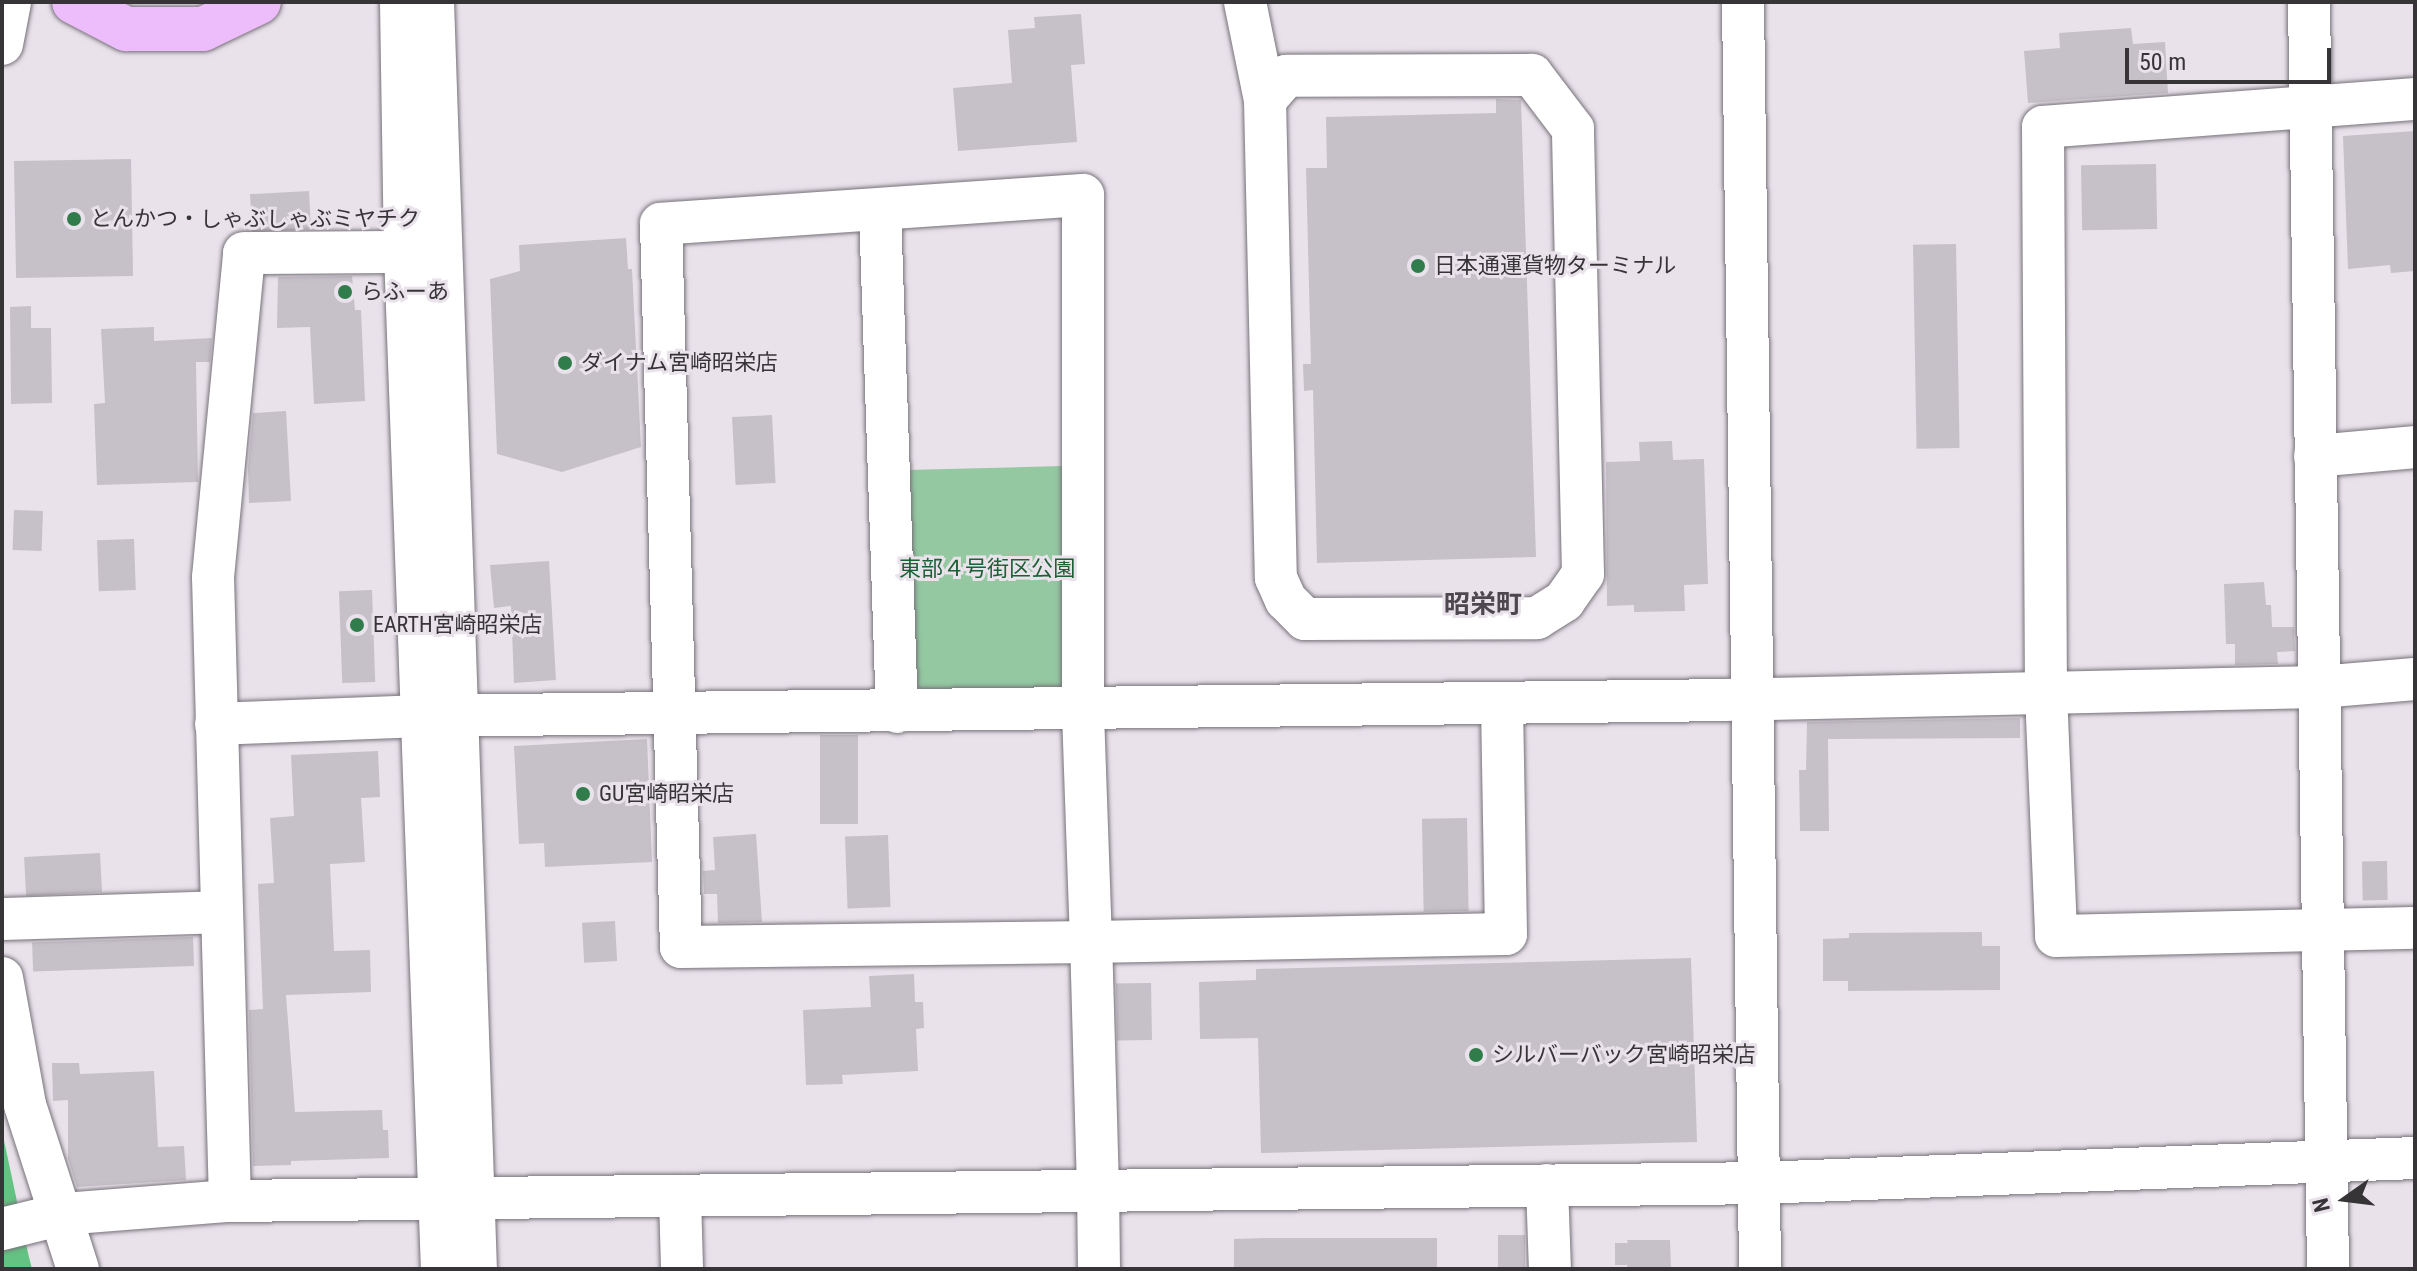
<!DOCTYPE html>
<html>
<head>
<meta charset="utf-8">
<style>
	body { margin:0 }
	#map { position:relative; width:2417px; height:1271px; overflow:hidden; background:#e9e2eb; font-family:"Roboto Condensed","Noto Sans JP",sans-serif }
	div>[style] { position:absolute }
	.green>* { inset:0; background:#93c8a1 }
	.water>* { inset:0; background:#64c282 }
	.building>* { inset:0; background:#c6c0c8; transform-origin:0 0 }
	.roads { filter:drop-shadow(0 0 2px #777179) drop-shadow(0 0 2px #777179) }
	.minor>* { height:42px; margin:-21px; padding:0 21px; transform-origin:21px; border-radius:21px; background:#fff }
	.major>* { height:44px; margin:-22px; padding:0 22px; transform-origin:22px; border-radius:22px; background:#ecbdfa }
	.dots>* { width:22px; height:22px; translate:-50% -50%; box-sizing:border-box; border:4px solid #e9e2eb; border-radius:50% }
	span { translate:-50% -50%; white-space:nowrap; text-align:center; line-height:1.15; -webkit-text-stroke:6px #e9e2eb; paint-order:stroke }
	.poi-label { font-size:22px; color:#373437 }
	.left { translate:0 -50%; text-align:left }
	.park-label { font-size:22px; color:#1d6036 }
	.quarter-label { font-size:26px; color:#4d474e; font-weight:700 }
	.frame { position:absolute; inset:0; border:4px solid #373437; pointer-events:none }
	.north { position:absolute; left:2305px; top:1159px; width:80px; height:80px; -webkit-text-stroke:6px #e9e2eb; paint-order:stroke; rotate:256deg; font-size:22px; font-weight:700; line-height:32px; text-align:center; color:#373437 }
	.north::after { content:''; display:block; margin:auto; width:28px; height:36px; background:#373437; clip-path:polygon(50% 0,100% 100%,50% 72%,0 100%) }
	.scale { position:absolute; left:2125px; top:48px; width:206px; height:36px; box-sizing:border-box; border:4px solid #373437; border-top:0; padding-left:10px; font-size:24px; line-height:28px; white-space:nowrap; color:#373437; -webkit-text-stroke:6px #e9e2eb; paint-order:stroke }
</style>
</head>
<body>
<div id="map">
	<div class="green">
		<div style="clip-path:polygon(1062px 466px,1067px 686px,1055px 690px,921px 689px,913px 683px,907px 470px)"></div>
	</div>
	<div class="water">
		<div style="clip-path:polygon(2px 1131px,28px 1253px,32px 1269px,2px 1269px)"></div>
	</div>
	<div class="building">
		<div style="clip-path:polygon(1081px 14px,1085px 64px,1071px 65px,1077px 142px,958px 151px,953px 88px,1012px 83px,1008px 30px,1035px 28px,1034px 17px)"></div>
		<div style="clip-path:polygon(2131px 28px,2133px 44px,2165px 42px,2168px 93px,2028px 103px,2024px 51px,2060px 48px,2059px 33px)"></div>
		<div style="clip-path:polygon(1496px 99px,1521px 100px,1536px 557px,1317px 563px,1313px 390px,1304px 391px,1303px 364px,1311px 364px,1306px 168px,1327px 168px,1326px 117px,1496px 113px)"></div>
		<div style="clip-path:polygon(2415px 131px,2415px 271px,2391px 273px,2390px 265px,2348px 269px,2343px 136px)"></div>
		<div style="left:131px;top:159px;width:117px;height:117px;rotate:89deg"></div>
		<div style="left:2156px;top:164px;width:65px;height:75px;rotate:89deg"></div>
		<div style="left:309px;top:191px;width:38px;height:59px;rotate:87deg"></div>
		<div style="clip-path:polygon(626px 238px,628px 269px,632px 269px,641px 447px,562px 472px,497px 454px,490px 279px,520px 271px,519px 245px)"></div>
		<div style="left:1956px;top:244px;width:204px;height:43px;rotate:89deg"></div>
		<div style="clip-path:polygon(352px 276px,355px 310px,361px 310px,365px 401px,314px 404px,310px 327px,277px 328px,278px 277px)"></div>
		<div style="clip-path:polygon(31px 306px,31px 328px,51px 328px,52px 403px,11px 404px,10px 307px)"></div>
		<div style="clip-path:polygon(154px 327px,154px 341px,212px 338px,210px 362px,196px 362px,198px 482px,97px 485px,94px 404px,105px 403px,101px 329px)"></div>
		<div style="clip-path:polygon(286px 411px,291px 501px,249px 503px,248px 468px,253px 413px)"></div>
		<div style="left:772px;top:415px;width:68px;height:40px;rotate:87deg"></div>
		<div style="clip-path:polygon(1672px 441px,1673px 460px,1704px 459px,1708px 584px,1684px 585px,1685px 611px,1634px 612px,1634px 605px,1607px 606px,1606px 462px,1640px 461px,1639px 442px)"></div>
		<div style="left:14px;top:510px;width:29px;height:40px;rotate:2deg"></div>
		<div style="left:134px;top:539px;width:51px;height:37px;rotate:88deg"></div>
		<div style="clip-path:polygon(549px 561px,556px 680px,514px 683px,511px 606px,494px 608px,490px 565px)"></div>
		<div style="clip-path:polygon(2264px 582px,2266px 605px,2271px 605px,2272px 627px,2294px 627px,2295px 651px,2277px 652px,2278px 664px,2235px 665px,2235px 644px,2226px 644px,2224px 584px)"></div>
		<div style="left:372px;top:590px;width:92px;height:33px;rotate:88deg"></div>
		<div style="clip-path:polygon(2020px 718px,2020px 738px,1828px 739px,1829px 831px,1800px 831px,1799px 770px,1806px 770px,1807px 722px)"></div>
		<div style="left:858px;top:735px;width:89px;height:38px;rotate:90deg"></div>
		<div style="clip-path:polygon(647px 739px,652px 862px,545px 867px,544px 843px,519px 844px,514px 746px)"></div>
		<div style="clip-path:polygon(378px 751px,380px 797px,361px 798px,365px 862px,330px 864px,334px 951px,370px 950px,371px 992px,286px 995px,295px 1112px,382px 1110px,383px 1130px,388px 1130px,389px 1158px,291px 1161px,291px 1165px,253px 1166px,249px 1010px,263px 1009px,258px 884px,274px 883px,270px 818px,294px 816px,291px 755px)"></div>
		<div style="left:1467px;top:818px;width:93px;height:45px;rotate:89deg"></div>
		<div style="clip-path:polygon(756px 834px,762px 922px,718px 923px,717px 894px,704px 894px,703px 871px,715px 870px,713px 837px)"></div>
		<div style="left:888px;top:835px;width:72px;height:43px;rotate:88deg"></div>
		<div style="left:100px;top:853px;width:39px;height:76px;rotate:87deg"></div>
		<div style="left:2387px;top:861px;width:39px;height:25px;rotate:89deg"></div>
		<div style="left:615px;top:921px;width:40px;height:33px;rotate:87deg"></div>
		<div style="clip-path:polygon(1982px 932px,1982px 946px,2000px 946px,2000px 990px,1848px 991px,1848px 981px,1823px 981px,1823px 939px,1849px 938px,1849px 933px)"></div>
		<div style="left:193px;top:937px;width:29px;height:161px;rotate:88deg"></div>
		<div style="clip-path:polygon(1691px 958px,1697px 1142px,1261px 1153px,1258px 1038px,1200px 1039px,1199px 982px,1256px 980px,1256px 969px)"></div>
		<div style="clip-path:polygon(914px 974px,915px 1002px,923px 1002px,924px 1028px,916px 1029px,918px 1071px,842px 1075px,843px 1084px,806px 1085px,803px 1010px,871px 1007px,869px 976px)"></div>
		<div style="left:1151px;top:983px;width:57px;height:35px;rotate:89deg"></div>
		<div style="clip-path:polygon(52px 1063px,79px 1063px,80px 1074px,154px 1071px,158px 1147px,184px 1146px,186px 1180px,77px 1187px,68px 1159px,68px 1100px,53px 1101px)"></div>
		<div style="left:1498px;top:1235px;width:27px;height:34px"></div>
		<div style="clip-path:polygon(1264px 1238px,1437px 1238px,1437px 1269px,1234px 1269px,1234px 1239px)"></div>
		<div style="clip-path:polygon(1627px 1240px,1670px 1240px,1671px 1269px,1628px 1269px,1627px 1265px,1615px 1265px,1615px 1243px,1628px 1243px)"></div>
	</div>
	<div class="roads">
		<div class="minor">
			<div style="left:401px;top:2px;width:250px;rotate:89.1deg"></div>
			<div style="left:405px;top:252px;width:1018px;rotate:87.92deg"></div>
			<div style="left:433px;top:2px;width:1268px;rotate:88.06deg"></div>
			<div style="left:1245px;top:2px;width:100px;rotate:78.5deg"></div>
			<div style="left:1265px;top:100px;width:478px;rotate:88.7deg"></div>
			<div style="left:1276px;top:578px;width:24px;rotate:66deg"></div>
			<div style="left:1286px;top:600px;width:27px;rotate:45deg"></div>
			<div style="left:1305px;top:619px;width:232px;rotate:-0.2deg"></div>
			<div style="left:1537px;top:618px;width:32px;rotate:-32deg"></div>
			<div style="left:1564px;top:601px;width:33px;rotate:-55deg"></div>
			<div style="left:1583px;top:574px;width:445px;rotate:-91.3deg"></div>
			<div style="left:1573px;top:129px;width:68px;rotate:-127.2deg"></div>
			<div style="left:1532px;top:75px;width:246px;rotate:179.8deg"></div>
			<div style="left:1286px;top:76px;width:32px;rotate:131deg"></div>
			<div style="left:1743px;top:2px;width:1267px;rotate:89.23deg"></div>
			<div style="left:2309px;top:2px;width:1267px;rotate:89.14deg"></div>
			<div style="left:2px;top:44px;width:43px;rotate:-79.2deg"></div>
			<div style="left:2415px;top:99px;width:373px;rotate:175.7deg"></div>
			<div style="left:2043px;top:127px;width:566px;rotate:89.7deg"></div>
			<div style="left:2046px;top:693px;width:243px;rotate:87.6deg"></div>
			<div style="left:2056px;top:936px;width:359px;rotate:-1.3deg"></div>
			<div style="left:880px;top:211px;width:501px;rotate:88.06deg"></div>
			<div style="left:2315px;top:456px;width:100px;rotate:-5.1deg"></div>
			<div style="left:216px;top:724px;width:205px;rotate:-2.2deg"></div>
			<div style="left:421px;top:716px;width:1302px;rotate:-0.7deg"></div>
			<div style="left:1723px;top:700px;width:596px;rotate:-1.25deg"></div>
			<div style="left:2319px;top:687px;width:96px;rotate:-4.8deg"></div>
			<div style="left:2px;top:919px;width:219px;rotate:-1.8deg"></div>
			<div style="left:2px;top:978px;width:129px;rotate:79.7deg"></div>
			<div style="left:25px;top:1105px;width:172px;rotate:72.1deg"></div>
			<div style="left:1547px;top:1185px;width:84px;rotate:88deg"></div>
			<div style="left:680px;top:1196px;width:73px;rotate:88.4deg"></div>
			<div style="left:230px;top:1201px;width:624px;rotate:-91.56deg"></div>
			<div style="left:213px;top:577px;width:325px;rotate:-84.5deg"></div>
			<div style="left:244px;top:253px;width:161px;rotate:-0.4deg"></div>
			<div style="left:2px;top:1229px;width:63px;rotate:-13.8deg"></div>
			<div style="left:63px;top:1214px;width:168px;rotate:-4.5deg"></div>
			<div style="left:230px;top:1201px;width:1529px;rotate:-0.67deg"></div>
			<div style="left:1759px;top:1183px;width:656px;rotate:-2.18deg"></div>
			<div style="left:1099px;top:1269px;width:80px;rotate:-90.7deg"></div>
			<div style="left:1098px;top:1189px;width:247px;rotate:-91.6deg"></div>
			<div style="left:1091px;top:942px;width:232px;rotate:-92deg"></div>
			<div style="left:1083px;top:710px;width:515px;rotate:-90deg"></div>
			<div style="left:1083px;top:195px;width:423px;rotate:176.1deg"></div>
			<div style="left:661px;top:224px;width:723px;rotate:88.42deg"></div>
			<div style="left:681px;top:947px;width:410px;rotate:-0.7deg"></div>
			<div style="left:1091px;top:942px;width:415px;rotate:-1.1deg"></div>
			<div style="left:1506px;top:934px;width:231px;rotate:-91deg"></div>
		</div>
		<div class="major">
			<div style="left:74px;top:2px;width:59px;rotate:27.4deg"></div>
			<div style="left:126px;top:29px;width:77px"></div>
			<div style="left:203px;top:29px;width:62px;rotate:-25.7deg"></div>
		</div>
	</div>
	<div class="dots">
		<div style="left:74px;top:219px;background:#307c4b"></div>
		<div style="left:1418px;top:266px;background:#307c4b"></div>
		<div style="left:345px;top:292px;background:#307c4b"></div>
		<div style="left:565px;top:363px;background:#307c4b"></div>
		<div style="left:357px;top:625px;background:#307c4b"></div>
		<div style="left:583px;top:794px;background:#307c4b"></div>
		<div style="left:1476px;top:1055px;background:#307c4b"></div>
	</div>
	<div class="poi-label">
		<span class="left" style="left:90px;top:219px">とんかつ・しゃぶしゃぶミヤチク</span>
		<span class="left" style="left:1434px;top:266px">日本通運貨物ターミナル</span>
		<span class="left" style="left:361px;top:292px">らふーあ</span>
		<span class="left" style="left:581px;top:363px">ダイナム宮崎昭栄店</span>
		<span class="left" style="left:373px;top:625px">EARTH宮崎昭栄店</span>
		<span class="left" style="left:599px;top:794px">GU宮崎昭栄店</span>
		<span class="left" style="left:1492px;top:1055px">シルバーバック宮崎昭栄店</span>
	</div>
	<div class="park-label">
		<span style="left:987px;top:569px">東部４号街区公園</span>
	</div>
	<div class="quarter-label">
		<span style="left:1483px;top:605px">昭栄町</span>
	</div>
	<div class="frame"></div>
	<div class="north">N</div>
	<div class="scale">50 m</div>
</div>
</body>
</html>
